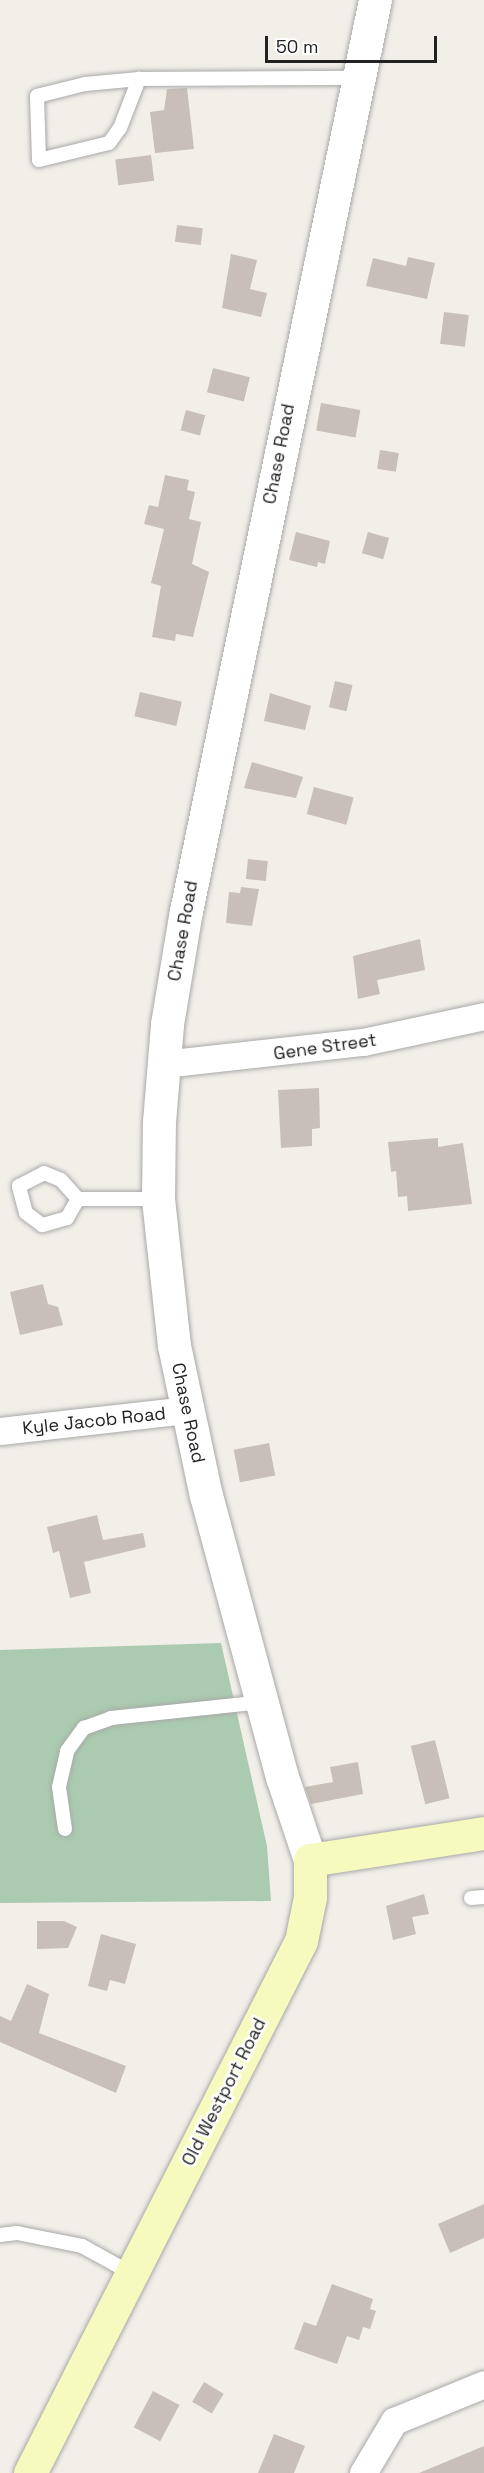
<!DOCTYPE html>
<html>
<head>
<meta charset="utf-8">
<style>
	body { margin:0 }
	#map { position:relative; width:484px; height:2473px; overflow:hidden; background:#f2efe9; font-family:"Space Grotesk",sans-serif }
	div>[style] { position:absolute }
	.cemetery>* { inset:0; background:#aacbaf }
	.building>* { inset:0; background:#c7bfb8; transform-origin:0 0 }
	.roads { filter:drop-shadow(0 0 2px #a9a9a9) drop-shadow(0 0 2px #a9a9a9) }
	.service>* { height:14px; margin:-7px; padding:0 7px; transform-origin:7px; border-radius:7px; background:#fff }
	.minor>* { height:27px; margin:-13.5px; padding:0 13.5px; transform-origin:13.5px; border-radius:13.5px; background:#fff }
	.tertiary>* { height:33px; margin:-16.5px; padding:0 16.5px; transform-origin:16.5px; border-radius:16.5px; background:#fff }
	.secondary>* { height:33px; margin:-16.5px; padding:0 16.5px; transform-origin:16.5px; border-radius:16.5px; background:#f7fabf }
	span { translate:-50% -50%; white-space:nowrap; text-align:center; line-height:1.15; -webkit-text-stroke:5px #fff; paint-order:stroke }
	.street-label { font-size:18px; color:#222 }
	.scale { position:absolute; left:265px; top:36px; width:172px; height:27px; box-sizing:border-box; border:3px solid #222; border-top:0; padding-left:8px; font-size:18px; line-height:21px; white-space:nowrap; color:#222; -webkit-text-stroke:4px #fff; paint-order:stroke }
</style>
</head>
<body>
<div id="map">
	<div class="cemetery">
		<div style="clip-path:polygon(221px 1643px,267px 1846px,271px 1901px,0 1903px,0 1650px)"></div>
	</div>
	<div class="building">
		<div style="clip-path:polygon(187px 88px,194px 149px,155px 153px,150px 112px,164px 110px,167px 89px)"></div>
		<div style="left:151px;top:155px;width:26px;height:36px;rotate:83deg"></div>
		<div style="left:177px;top:225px;width:26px;height:17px;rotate:7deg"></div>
		<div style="clip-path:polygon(231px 254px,257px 260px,250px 289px,267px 293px,261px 317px,222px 308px)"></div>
		<div style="clip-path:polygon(408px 257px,435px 263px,427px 299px,366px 286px,373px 258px,406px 266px)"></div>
		<div style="left:444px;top:312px;width:25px;height:32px;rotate:7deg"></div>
		<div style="left:213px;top:368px;width:38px;height:25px;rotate:14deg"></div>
		<div style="left:321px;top:403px;width:40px;height:28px;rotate:10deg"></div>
		<div style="left:186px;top:410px;width:20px;height:21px;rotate:15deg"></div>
		<div style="left:380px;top:450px;width:19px;height:19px;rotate:9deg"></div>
		<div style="clip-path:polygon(165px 475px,189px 480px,187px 490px,195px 492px,189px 519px,201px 522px,192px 564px,209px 572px,193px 637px,176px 634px,175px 641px,152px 637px,161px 586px,151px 583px,164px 529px,144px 524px,149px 505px,158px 507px)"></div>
		<div style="clip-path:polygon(296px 532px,330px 541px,325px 564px,318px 562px,317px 567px,289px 560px)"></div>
		<div style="left:368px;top:532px;width:22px;height:22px;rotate:16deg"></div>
		<div style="left:335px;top:681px;width:18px;height:27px;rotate:13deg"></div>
		<div style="left:140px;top:692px;width:43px;height:25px;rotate:13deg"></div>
		<div style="clip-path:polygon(270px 693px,311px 706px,305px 730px,264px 721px)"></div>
		<div style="clip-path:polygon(252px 762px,303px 777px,296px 798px,244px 788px)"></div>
		<div style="left:314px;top:787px;width:41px;height:28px;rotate:15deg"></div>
		<div style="left:248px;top:859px;width:20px;height:20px;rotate:6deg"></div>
		<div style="clip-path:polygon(241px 887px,259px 889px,252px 926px,226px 923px,229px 892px,240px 893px)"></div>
		<div style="clip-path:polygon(420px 939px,425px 970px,377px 980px,380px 994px,358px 999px,353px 956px)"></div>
		<div style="clip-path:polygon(319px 1088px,320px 1128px,312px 1129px,312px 1146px,281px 1148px,278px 1090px)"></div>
		<div style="clip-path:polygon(438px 1138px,438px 1147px,463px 1143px,472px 1204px,408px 1211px,407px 1196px,398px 1197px,396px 1171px,391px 1172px,388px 1142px)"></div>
		<div style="clip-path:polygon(43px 1284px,48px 1304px,58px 1307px,63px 1325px,20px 1335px,10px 1292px)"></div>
		<div style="left:269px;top:1443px;width:33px;height:36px;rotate:79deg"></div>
		<div style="clip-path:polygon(97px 1515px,103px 1540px,143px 1533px,146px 1547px,84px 1562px,91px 1593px,70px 1598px,59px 1551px,53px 1553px,47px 1527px)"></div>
		<div style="left:435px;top:1740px;width:60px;height:25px;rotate:76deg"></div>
		<div style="clip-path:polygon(358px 1762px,363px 1794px,311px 1804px,305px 1787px,333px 1782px,330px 1767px)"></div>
		<div style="clip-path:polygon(424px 1894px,429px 1914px,412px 1917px,416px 1934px,393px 1940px,386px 1906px)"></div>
		<div style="clip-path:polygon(37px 1921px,64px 1921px,77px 1927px,68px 1948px,37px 1949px)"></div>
		<div style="clip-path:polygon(101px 1934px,136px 1944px,125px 1984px,110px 1980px,107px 1991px,88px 1986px)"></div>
		<div style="clip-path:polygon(27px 1984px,49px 1994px,39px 2033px,126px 2066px,116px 2093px,0 2042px,0 2016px,11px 2021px)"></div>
		<div style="clip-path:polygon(484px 2204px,484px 2238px,450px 2253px,438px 2224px)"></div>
		<div style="clip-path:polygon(332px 2284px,373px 2299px,370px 2309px,376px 2311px,370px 2329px,363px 2327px,359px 2340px,347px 2336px,337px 2364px,294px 2349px,304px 2322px,316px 2326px)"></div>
		<div style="left:204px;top:2382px;width:23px;height:23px;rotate:31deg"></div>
		<div style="left:153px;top:2391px;width:30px;height:41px;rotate:28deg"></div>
		<div style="clip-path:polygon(274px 2434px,305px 2446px,294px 2473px,258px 2473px)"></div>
		<div style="clip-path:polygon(484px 2446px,484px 2473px,419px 2473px)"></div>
	</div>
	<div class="roads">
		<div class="service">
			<div style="left:139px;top:79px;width:54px;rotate:174.7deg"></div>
			<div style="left:85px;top:84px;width:49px;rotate:166deg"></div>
			<div style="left:37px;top:96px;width:64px;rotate:88.2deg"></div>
			<div style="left:39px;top:160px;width:72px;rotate:-13.7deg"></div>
			<div style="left:109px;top:143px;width:19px;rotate:-54deg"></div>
			<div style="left:120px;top:128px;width:53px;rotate:-68.8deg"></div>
			<div style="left:139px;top:79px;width:221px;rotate:-0.3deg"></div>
			<div style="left:78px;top:1199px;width:22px;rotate:120deg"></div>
			<div style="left:67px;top:1218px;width:26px;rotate:164deg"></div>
			<div style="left:42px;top:1225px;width:20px;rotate:-143deg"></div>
			<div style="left:26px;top:1213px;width:28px;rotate:-105deg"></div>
			<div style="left:19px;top:1186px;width:28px;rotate:-27deg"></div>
			<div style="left:44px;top:1173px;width:18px;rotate:22deg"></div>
			<div style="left:61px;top:1180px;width:25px;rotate:48deg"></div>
			<div style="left:78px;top:1199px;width:80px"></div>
			<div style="left:65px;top:1829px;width:42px;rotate:-98.1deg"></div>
			<div style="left:59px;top:1787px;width:37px;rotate:-77deg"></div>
			<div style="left:67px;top:1751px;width:29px;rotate:-54deg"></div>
			<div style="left:84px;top:1728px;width:29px;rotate:-20deg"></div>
			<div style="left:111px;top:1718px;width:152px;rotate:-6deg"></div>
			<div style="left:471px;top:1898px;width:13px;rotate:-4deg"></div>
			<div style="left:0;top:2235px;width:17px;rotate:-7deg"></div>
			<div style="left:17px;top:2233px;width:66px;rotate:11.3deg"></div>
			<div style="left:82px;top:2246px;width:56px;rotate:28.9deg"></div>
		</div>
		<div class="minor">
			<div style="left:163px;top:1064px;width:201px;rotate:-6.3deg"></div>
			<div style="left:363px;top:1042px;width:124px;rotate:-12.1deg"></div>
			<div style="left:0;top:1431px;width:189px;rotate:-6.4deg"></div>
			<div style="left:363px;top:2473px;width:61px;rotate:-59.2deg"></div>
			<div style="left:394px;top:2421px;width:97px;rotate:-22.3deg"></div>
		</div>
		<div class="tertiary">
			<div style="left:310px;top:1860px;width:88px;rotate:-108.6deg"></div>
			<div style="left:282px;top:1777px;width:291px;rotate:-105.1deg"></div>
			<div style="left:206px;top:1496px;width:153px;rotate:-102deg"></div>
			<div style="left:174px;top:1346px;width:148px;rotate:-96.2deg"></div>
			<div style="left:158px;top:1199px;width:77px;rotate:-89.3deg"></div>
			<div style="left:159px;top:1122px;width:98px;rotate:-85.3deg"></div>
			<div style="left:167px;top:1024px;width:115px;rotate:-80.5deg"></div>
			<div style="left:186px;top:911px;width:930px;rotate:-78.28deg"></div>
		</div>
		<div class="secondary">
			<div style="left:30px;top:2473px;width:597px;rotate:-63.01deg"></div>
			<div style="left:301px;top:1941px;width:45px;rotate:-78.4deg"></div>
			<div style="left:310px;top:1897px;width:37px;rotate:-90deg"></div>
			<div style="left:310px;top:1860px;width:176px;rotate:-8.8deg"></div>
		</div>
	</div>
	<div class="street-label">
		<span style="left:279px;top:454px;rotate:-79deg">Chase Road</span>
		<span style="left:183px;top:931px;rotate:-80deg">Chase Road</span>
		<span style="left:325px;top:1047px;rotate:-8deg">Gene Street</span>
		<span style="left:188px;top:1413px;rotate:78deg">Chase Road</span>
		<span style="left:94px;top:1421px;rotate:-6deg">Kyle Jacob Road</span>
		<span style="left:224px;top:2092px;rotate:-63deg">Old Westport Road</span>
	</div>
	<div class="scale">50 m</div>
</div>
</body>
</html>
